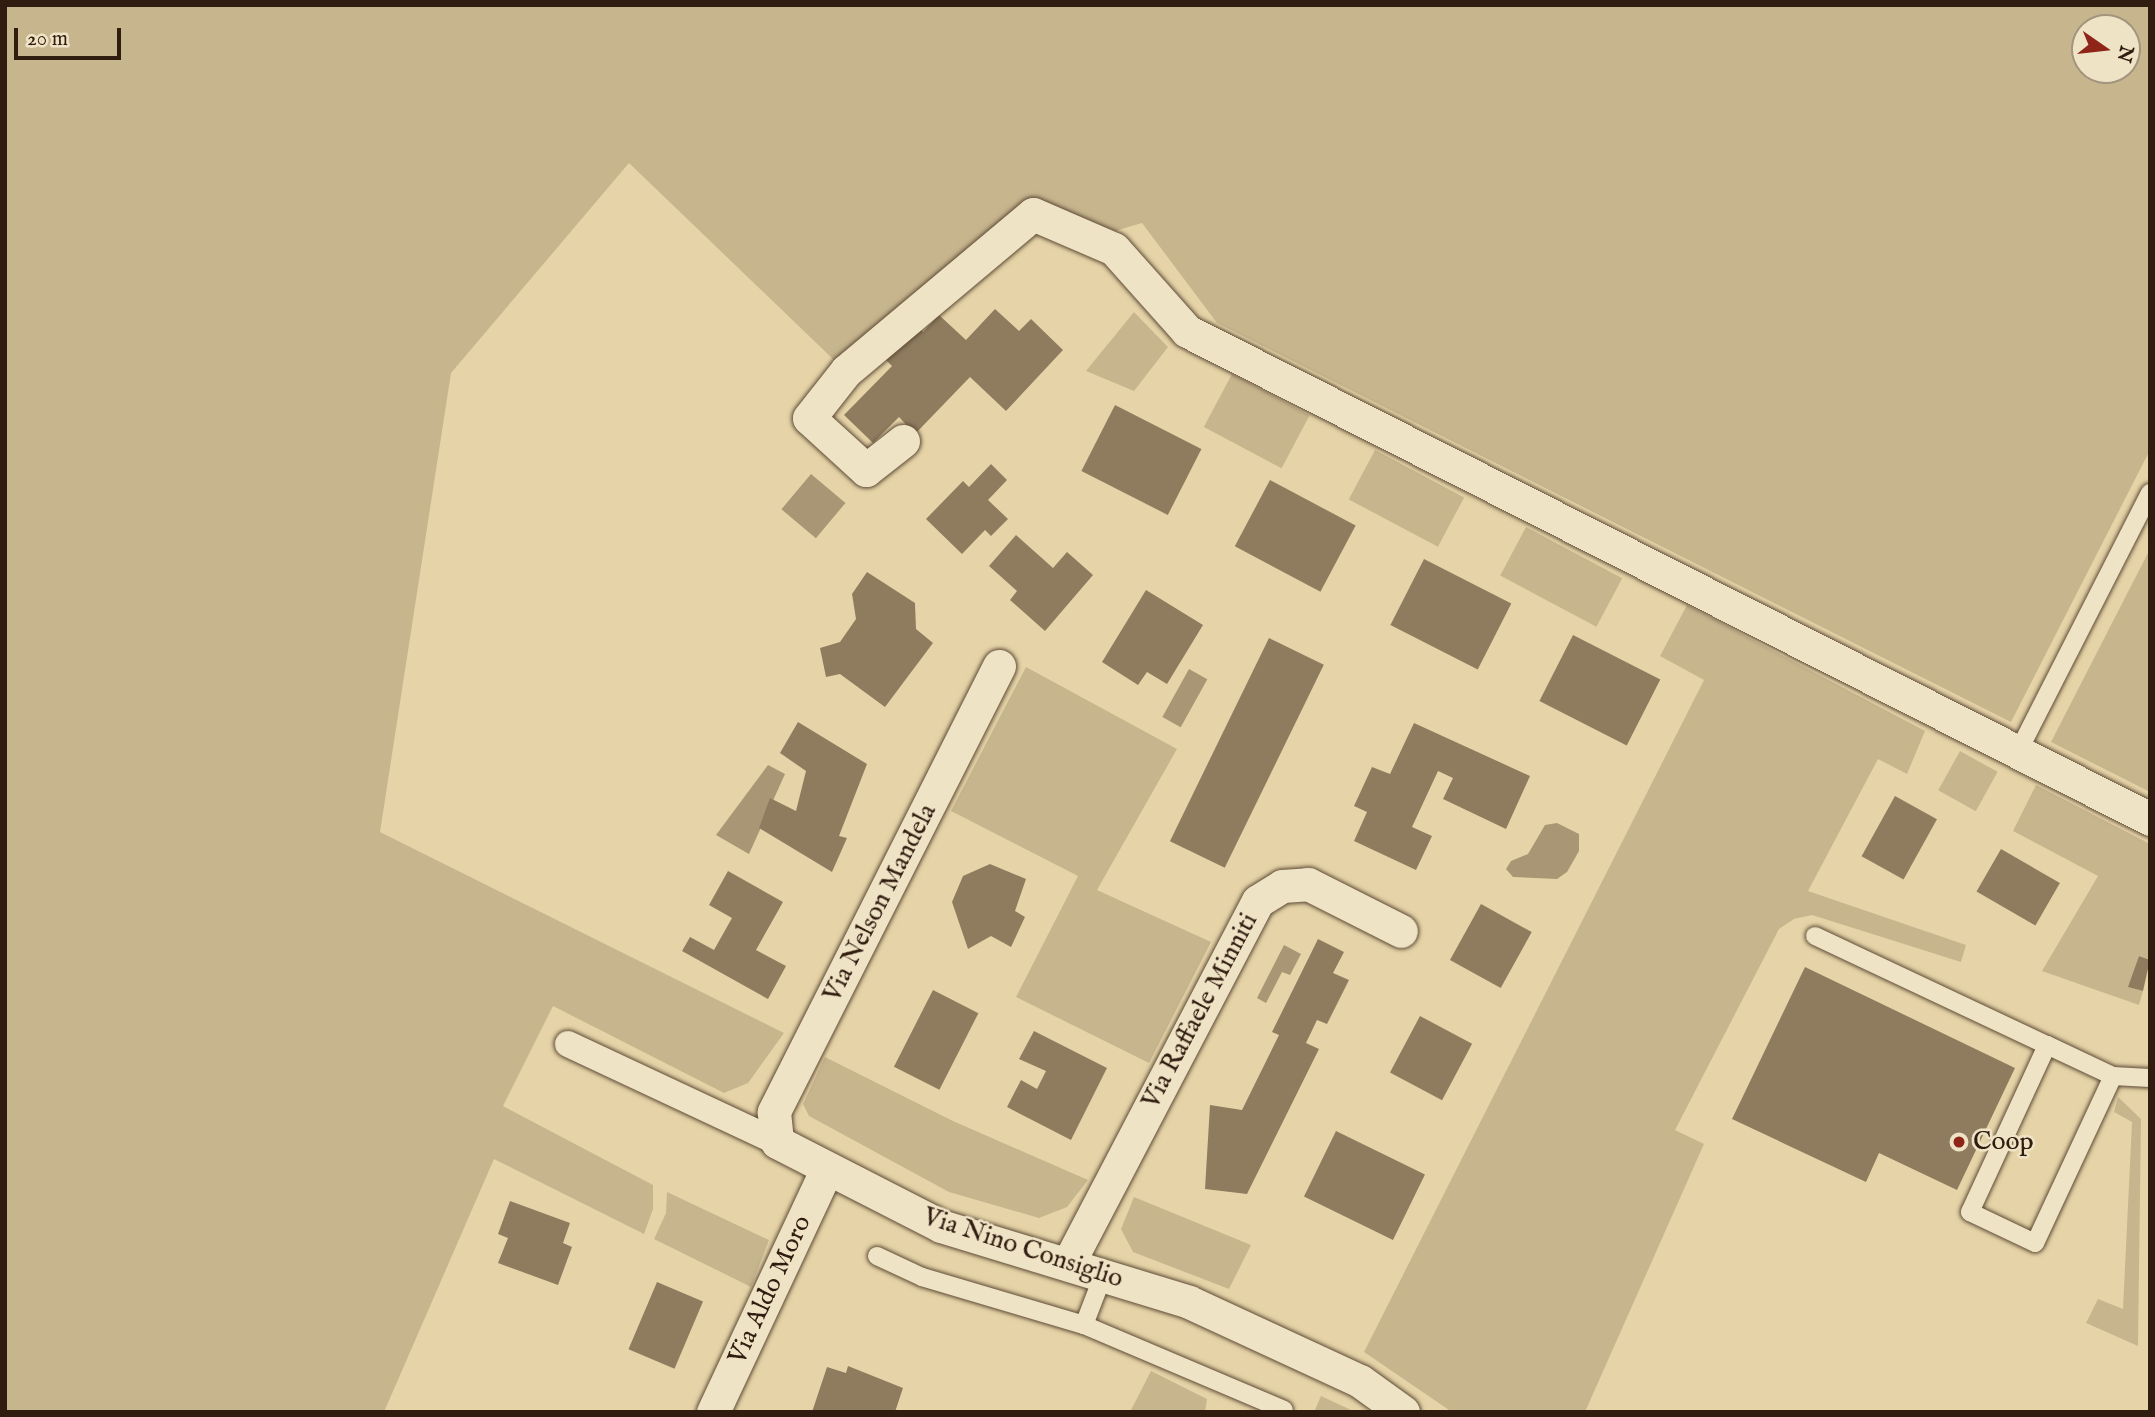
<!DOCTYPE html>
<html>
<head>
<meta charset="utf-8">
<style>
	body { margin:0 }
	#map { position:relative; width:2155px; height:1417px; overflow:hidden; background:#e6d4a8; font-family:"IM FELL English",serif }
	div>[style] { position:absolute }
	.green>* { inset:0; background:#c7b58e; transform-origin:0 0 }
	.water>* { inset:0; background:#a89674; transform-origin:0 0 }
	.building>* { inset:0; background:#8f7c5f; transform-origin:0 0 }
	.roads { filter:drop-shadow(0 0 2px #5e4b36) drop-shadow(0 0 2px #5e4b36) }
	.service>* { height:18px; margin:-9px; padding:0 9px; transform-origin:9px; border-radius:9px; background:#efe3c6 }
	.pedestrian>* { height:26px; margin:-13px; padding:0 13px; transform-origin:13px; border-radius:13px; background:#efe3c6 }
	.minor>* { height:33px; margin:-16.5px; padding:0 16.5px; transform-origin:16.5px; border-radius:16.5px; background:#efe3c6 }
	.dots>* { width:19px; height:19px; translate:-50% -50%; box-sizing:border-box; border:4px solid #efe3c6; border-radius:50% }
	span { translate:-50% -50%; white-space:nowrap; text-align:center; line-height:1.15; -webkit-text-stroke:5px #efe3c6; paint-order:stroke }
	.street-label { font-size:26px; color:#311d10 }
	.poi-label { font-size:26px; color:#311d10 }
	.left { translate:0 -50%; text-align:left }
	.frame { position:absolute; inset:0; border:7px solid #311d10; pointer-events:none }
	.north { position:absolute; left:2071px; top:14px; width:70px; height:70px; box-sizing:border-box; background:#efe3c6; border:2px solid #a3947d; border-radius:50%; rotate:104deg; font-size:19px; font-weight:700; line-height:28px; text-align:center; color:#311d10 }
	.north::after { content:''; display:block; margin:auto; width:24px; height:32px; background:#8f2418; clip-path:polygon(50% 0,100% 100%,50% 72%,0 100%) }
	.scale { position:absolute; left:14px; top:28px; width:107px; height:32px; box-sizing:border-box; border:4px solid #311d10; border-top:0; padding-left:9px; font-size:21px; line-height:24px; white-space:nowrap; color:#311d10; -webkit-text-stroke:5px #efe3c6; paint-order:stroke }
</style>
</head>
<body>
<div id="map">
	<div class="green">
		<div style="clip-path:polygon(evenodd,5px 5px,2150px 5px,2150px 450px,2011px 722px,1217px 323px,1142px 223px,1108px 233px,1032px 202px,835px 361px,629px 163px,451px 373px,380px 832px,784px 1033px,748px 1083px,724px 1093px,553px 1006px,503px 1106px,653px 1185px,653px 1209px,644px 1234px,494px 1159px,384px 1412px,5px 1412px,5px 5px,2085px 28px,2127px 28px,2127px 70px,2085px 70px,2085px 28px)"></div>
		<div style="clip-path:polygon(1134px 312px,1168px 347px,1134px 391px,1086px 371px)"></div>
		<div style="left:1232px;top:374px;width:88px;height:60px;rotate:28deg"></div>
		<div style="left:1375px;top:450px;width:101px;height:56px;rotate:28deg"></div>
		<div style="left:1526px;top:527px;width:109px;height:55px;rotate:28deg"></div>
		<div style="clip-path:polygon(2150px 549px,2150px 792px,2051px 742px)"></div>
		<div style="clip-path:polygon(1687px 605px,1925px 731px,1907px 774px,1878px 759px,1808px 891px,1966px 945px,1961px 962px,1812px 915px,1794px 919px,1779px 929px,1675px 1130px,1704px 1144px,1585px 1412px,1452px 1412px,1364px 1352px,1704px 680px,1660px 656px)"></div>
		<div style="clip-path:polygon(1026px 667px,1177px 749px,1097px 890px,1211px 942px,1149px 1063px,1016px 997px,1078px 876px,951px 811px)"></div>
		<div style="left:1960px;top:751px;width:43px;height:45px;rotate:29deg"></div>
		<div style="clip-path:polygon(2036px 785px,2150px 844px,2150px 960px,2139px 956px,2129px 987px,2143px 991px,2139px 1005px,2042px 971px,2098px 876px,2013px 831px)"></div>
		<div style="clip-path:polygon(825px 1057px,953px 1121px,1088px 1180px,1067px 1207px,1039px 1218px,949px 1192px,809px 1116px,803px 1104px)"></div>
		<div style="clip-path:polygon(2118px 1097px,2141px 1119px,2138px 1346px,2086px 1323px,2098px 1299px,2123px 1309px,2132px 1122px,2114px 1112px)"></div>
		<div style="clip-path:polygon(667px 1192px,769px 1240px,751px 1287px,654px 1239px,666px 1213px)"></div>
		<div style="clip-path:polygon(1134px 1197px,1251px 1245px,1229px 1289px,1133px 1252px,1121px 1229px)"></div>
		<div style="clip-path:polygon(1151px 1371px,1207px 1399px,1205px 1412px,1130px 1412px)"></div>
		<div style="clip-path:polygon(1321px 1396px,1351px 1410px,1353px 1412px,1314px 1412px)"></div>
	</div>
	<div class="water">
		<div style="left:811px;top:474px;width:45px;height:46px;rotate:40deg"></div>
		<div style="left:1189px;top:669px;width:21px;height:55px;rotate:29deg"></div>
		<div style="clip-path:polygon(768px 765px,785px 774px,749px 854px,716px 835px)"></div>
		<div style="clip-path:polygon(1557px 823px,1579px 834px,1579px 851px,1567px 872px,1557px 879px,1513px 877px,1506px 869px,1511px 861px,1528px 854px,1545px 825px)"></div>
		<div style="clip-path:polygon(1284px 945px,1301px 954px,1290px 975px,1282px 972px,1266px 1003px,1257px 998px)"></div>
	</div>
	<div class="building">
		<div style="clip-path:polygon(995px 309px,1019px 331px,1031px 319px,1063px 350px,1006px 411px,970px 377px,915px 434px,899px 417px,873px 443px,844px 415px,892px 366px,883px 357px,915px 324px,923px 332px,939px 315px,966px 340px)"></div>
		<div style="left:1115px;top:405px;width:97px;height:74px;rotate:27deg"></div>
		<div style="clip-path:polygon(991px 464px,1007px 480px,988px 500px,1008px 519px,991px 536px,985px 530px,962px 554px,926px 519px,963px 481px,969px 487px)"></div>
		<div style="left:1270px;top:480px;width:97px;height:75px;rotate:28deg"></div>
		<div style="clip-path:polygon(1016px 535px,1053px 568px,1067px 552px,1093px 575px,1045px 631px,1010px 600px,1017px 591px,989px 566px)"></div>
		<div style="left:1424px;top:559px;width:98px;height:74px;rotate:27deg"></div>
		<div style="clip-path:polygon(867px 572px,915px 603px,916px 629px,933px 643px,885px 707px,840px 674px,826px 677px,820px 648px,840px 642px,856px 619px,852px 594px)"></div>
		<div style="clip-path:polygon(1146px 590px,1203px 625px,1167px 684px,1147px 672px,1138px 685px,1102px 662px)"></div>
		<div style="left:1573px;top:635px;width:98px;height:74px;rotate:27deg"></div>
		<div style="left:1269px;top:638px;width:61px;height:226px;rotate:26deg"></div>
		<div style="clip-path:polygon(798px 722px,867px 764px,839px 836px,847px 838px,832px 872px,759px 828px,770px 798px,796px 811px,806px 771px,780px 753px)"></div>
		<div style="clip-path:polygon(1414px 723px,1530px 776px,1506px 829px,1443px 799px,1453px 778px,1438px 771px,1412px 827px,1432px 836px,1416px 870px,1354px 841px,1367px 812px,1354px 806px,1372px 767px,1390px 774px)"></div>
		<div style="left:1895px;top:796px;width:48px;height:69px;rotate:29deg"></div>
		<div style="left:2001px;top:849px;width:68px;height:49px;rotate:30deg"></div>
		<div style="clip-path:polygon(990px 864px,1026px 879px,1015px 911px,1025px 917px,1011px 947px,991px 936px,968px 949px,952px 902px,963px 876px)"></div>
		<div style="clip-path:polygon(728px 871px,783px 902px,756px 950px,786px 966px,768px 999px,682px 951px,690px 937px,714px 950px,732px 918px,709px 905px)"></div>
		<div style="left:1481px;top:904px;width:58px;height:64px;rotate:29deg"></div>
		<div style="clip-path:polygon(1318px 939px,1344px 952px,1333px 973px,1349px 980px,1327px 1024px,1317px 1020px,1306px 1043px,1319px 1049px,1247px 1194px,1205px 1189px,1210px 1105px,1242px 1110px,1279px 1035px,1272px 1032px)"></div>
		<div style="clip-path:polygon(2139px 956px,2150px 960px,2143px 991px,2128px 987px)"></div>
		<div style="clip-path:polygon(1805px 967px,2015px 1068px,1957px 1190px,1879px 1153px,1866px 1182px,1732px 1119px)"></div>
		<div style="left:933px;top:990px;width:51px;height:86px;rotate:27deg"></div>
		<div style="left:1420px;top:1016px;width:59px;height:64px;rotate:28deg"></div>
		<div style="clip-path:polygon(1034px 1031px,1107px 1068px,1071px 1140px,1007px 1107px,1021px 1080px,1037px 1089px,1046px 1071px,1019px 1059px)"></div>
		<div style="left:1336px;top:1131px;width:99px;height:73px;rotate:26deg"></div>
		<div style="clip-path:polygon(510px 1201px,570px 1223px,563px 1243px,572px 1247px,558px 1285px,498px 1263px,508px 1238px,498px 1234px)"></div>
		<div style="left:657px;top:1282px;width:50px;height:73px;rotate:23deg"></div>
		<div style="clip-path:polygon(848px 1366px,903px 1388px,895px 1412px,812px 1412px,827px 1367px,846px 1373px)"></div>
	</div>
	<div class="roads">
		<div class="service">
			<div style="left:2018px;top:752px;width:291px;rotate:-63deg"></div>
			<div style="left:1815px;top:936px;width:256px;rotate:25.2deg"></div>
			<div style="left:2047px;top:1045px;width:73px;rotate:25.2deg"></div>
			<div style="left:2113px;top:1076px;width:184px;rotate:115deg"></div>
			<div style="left:2035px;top:1243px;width:72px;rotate:-154.5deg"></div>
			<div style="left:1970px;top:1212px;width:184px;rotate:-65.2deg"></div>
			<div style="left:2113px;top:1076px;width:37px;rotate:3deg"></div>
			<div style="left:877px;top:1256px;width:50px;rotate:25deg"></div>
			<div style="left:922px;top:1277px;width:169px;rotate:16.5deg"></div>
			<div style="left:1084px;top:1325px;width:217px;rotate:23deg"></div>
			<div style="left:1084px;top:1325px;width:56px;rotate:-69deg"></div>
		</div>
		<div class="pedestrian">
			<div style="left:568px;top:1044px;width:231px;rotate:25.1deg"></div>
		</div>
		<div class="minor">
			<div style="left:903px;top:441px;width:47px;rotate:141.9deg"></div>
			<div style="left:866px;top:470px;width:77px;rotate:-137.6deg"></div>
			<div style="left:809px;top:418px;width:60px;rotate:-51.8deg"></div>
			<div style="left:846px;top:371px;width:244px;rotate:-40deg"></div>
			<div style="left:1033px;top:214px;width:88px;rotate:23.4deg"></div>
			<div style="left:1114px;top:249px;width:110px;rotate:48.3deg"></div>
			<div style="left:1187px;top:331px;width:1080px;rotate:26.87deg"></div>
			<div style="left:999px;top:666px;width:500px;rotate:116.8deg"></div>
			<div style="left:774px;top:1112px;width:30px;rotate:84deg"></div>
			<div style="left:777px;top:1142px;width:184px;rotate:27.1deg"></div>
			<div style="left:941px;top:1226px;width:259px;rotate:17deg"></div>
			<div style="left:1189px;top:1302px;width:188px;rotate:24.8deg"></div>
			<div style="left:1360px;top:1381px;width:53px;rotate:35.8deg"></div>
			<div style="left:1069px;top:1262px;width:407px;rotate:-62.4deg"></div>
			<div style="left:1258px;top:901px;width:28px;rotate:-32deg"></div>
			<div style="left:1282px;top:886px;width:26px;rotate:-4deg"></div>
			<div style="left:1308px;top:884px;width:104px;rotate:26.8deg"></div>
			<div style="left:713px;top:1412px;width:268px;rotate:-64.9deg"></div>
		</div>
	</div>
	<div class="dots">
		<div style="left:1959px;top:1142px;background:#8f2418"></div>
	</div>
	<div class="street-label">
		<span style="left:880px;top:903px;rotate:-63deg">Via Nelson Mandela</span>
		<span style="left:1200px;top:1011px;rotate:-62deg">Via Raffaele Minniti</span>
		<span style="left:1023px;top:1248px;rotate:18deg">Via Nino Consiglio</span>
		<span style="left:770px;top:1290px;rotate:-65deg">Via Aldo Moro</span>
	</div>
	<div class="poi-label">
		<span class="left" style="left:1973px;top:1142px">Coop</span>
	</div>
	<div class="frame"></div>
	<div class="north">N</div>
	<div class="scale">20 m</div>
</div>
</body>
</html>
